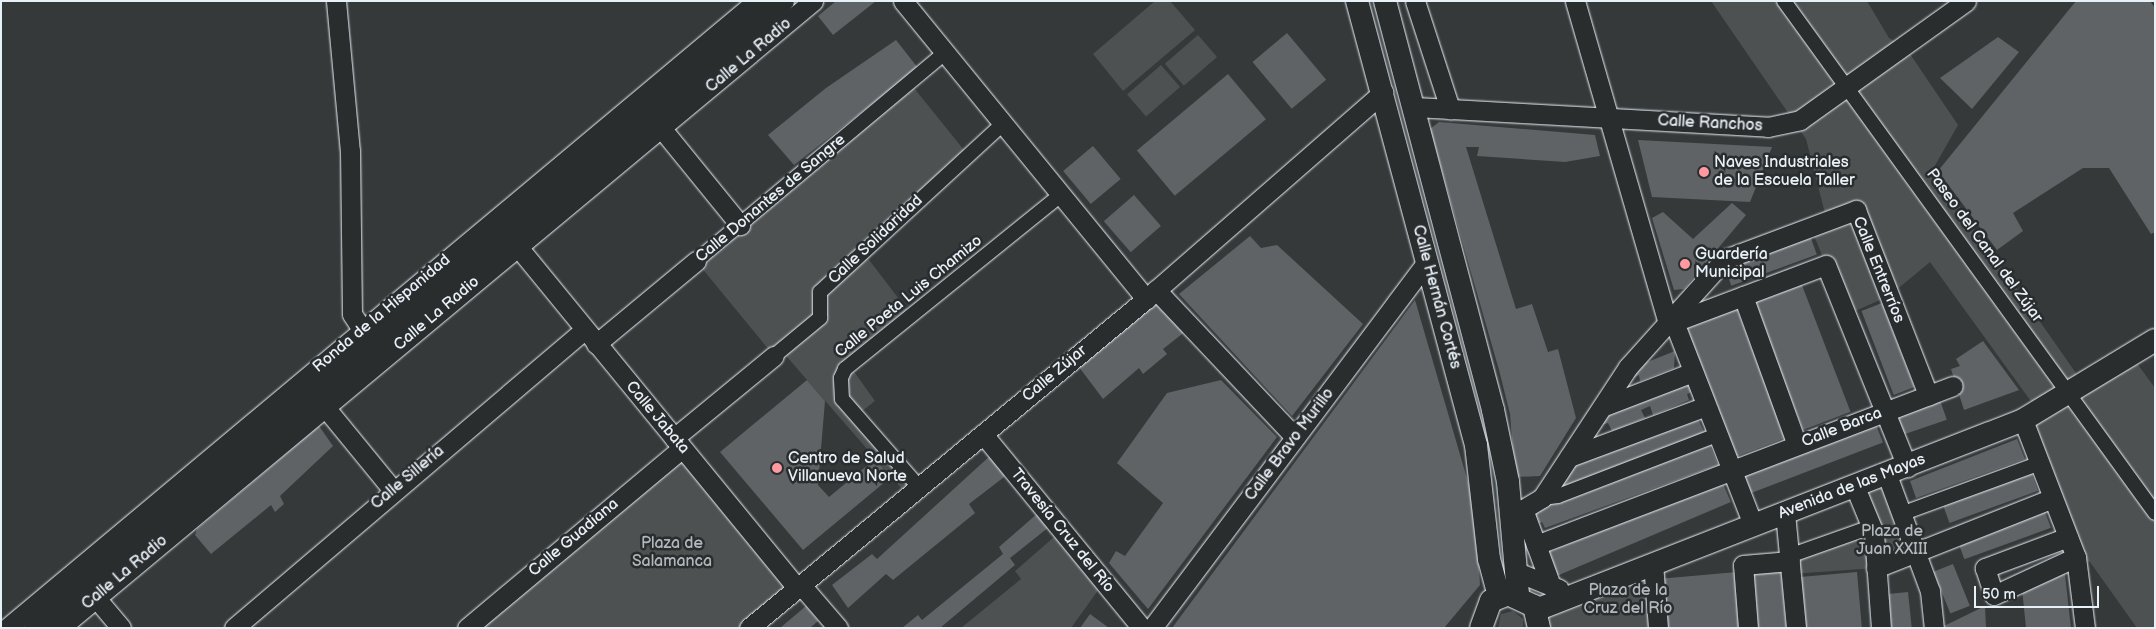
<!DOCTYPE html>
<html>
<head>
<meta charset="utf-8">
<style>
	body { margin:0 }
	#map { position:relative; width:2156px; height:629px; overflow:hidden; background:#35393a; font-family:"Balsamiq Sans",sans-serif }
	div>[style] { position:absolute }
	.green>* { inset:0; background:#4d5152; transform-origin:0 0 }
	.building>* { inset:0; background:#5f6365; transform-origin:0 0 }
	.roads { filter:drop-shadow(0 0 1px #e8f1f8) drop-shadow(0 0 1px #e8f1f8) }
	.pedestrian>* { height:14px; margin:-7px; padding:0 7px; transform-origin:7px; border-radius:7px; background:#2a2d2e }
	.minor>* { height:19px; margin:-9.5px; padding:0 9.5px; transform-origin:9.5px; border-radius:9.5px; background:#2a2d2e }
	.tertiary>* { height:22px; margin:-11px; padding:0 11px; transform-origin:11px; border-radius:11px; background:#2a2d2e }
	.dots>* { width:14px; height:14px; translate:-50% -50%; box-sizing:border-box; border:2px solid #2a2d2e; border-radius:50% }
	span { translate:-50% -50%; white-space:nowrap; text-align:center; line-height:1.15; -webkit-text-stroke:5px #2a2d2e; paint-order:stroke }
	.street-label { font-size:16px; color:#e8f1f8 }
	.poi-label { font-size:16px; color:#e8f1f8 }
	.left { translate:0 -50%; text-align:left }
	.park-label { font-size:16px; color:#b2b9be }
	.frame { position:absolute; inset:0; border:2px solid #e8f1f8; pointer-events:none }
	.scale { position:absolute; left:1974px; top:586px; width:125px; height:22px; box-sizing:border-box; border:2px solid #e8f1f8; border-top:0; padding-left:6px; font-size:15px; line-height:18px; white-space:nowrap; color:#e8f1f8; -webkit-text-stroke:4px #2a2d2e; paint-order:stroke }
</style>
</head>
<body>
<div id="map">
	<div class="green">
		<div style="clip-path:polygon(1155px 1px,1170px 1px,1195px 30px,1123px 91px,1093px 54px)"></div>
		<div style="clip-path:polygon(1711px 1px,1867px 1px,1889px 38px,1906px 48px,1958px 125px,1933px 169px,2085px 386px,2131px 355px,2155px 388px,2155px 628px,2137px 628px,2090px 562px,2076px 557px,2023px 420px,2038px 411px,1930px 262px,1889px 296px,1846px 315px,1811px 228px,1827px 221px,1806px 139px)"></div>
		<div style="left:1198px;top:35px;width:29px;height:44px;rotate:49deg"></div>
		<div style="left:1161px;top:65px;width:29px;height:45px;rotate:49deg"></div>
		<div style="clip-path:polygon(910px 83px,968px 155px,863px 252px,912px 316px,850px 366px,875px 401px,857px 415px,919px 487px,908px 496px,781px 350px,774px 356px,696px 261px)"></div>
		<div style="clip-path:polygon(682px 448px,797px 588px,749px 628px,467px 628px)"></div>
		<div style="clip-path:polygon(1887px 475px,1916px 553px,1876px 568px,1791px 574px,1789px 556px,1871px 527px,1855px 487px)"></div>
		<div style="clip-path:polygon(1062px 530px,1104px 582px,1071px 628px,961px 628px,1021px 579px,1015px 571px)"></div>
		<div style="clip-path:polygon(1653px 563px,1658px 628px,1539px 628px,1539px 614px)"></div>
		<div style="clip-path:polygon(1513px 611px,1523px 619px,1523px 628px,1498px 628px,1501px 614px)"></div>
	</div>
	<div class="building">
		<div style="clip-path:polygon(836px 1px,876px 1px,833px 35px,818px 16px)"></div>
		<div style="clip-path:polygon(2076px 1px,2150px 1px,2155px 8px,2155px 232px,2151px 234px,2109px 168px,2083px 168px,2013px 213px,2023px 231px,1997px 250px,1938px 171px)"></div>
		<div style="left:1287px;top:33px;width:61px;height:45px;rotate:50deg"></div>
		<div style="clip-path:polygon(1998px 37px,2019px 52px,1972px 109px,1940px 78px)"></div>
		<div style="clip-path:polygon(896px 40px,918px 68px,794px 165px,768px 135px,826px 88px)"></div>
		<div style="left:1228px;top:74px;width:59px;height:119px;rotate:50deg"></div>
		<div style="clip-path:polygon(1439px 122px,1595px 135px,1600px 156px,1565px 162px,1477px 156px,1479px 147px,1466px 147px,1516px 309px,1532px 304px,1548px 352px,1558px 349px,1576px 418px,1540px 476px,1515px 477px,1510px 414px,1499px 370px,1430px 129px)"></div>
		<div style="clip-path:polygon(1638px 140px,1772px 147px,1750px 202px,1652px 197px)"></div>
		<div style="left:1093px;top:146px;width:43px;height:39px;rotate:50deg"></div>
		<div style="left:1134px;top:195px;width:41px;height:40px;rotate:49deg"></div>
		<div style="clip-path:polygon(1732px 203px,1746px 215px,1684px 289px,1674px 290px,1652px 218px,1663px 212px,1693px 239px)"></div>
		<div style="left:1809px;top:233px;width:23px;height:91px;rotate:70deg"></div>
		<div style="clip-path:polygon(1250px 236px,1261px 248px,1277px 245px,1363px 324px,1292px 416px,1179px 294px)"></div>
		<div style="left:1800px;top:280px;width:141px;height:51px;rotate:69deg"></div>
		<div style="clip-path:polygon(1156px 290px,1191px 327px,1163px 349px,1167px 354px,1143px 374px,1139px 368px,1103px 399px,1073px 359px)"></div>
		<div style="clip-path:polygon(1415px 300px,1475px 506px,1480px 585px,1444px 628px,1172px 628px)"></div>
		<div style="left:1882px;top:303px;width:90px;height:22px;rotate:69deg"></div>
		<div style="left:1735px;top:304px;width:143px;height:54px;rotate:69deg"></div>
		<div style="clip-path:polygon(1983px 341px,2019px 390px,1964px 410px,1951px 369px,1960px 366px,1956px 359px)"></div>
		<div style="clip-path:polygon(1675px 351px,1674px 368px,1640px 381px,1639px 375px,1633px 378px,1630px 369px)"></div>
		<div style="clip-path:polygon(807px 380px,825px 401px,818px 485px,829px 497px,875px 459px,891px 477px,803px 550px,720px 452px)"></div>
		<div style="clip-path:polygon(1221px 380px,1277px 437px,1148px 609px,1109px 563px,1116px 551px,1125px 556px,1163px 503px,1117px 463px,1167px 393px)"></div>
		<div style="clip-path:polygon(1692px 383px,1696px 390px,1687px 394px,1689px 400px,1653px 415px,1650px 406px,1641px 410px,1645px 418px,1612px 431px,1608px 423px,1601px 425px,1598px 418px)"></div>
		<div style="left:1939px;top:397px;width:24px;height:48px;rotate:71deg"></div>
		<div style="clip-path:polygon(1695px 412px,1705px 434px,1557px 490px,1569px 462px)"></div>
		<div style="left:1875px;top:422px;width:22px;height:141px;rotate:69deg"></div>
		<div style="clip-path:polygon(319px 426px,333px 446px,280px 496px,284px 504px,275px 512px,271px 505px,211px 554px,195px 535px,197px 529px)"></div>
		<div style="clip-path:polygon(2017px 439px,2025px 459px,1916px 498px,1910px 481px)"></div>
		<div style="clip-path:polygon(1709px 443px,1718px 465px,1545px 528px,1542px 522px,1537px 524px,1532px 510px)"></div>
		<div style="clip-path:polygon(991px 455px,1008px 474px,969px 504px,975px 513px,893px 580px,886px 574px,848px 608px,832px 585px,872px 554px,877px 559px)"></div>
		<div style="left:2031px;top:472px;width:20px;height:94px;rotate:70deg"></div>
		<div style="left:1721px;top:479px;width:25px;height:188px;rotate:67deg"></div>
		<div style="left:2044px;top:509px;width:20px;height:92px;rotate:70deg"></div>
		<div style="clip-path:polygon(1038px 513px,1049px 527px,1010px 558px,1015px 565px,940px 628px,902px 628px,918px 615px,922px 620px,1003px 554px,999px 547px)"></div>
		<div style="left:1953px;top:564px;width:45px;height:21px;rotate:68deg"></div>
		<div style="clip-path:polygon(2064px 566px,2071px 628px,2026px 628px,2022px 589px)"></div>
		<div style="left:1781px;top:569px;width:59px;height:32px;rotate:85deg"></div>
		<div style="left:1737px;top:572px;width:56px;height:74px;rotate:85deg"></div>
		<div style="left:1857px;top:572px;width:56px;height:63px;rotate:85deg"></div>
		<div style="left:1908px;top:592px;width:36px;height:20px;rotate:84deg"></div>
		<div style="clip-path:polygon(806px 606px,818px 621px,810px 628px,780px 628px)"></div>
		<div style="clip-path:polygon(1985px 606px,1986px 628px,1944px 628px,1944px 626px)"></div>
		<div style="clip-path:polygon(1090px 614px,1109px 628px,1080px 628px)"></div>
	</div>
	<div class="roads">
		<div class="pedestrian">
			<div style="left:1784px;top:1px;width:632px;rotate:54.07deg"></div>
			<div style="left:696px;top:261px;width:324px;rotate:-39.9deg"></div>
			<div style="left:774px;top:356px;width:60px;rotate:-39.6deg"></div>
			<div style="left:820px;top:318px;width:26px;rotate:-90deg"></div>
			<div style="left:820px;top:292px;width:248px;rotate:-42.6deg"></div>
			<div style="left:919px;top:487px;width:117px;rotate:-131.2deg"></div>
			<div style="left:842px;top:399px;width:21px;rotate:-93deg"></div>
			<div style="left:841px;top:378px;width:10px;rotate:-66deg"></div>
			<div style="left:845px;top:369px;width:277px;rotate:-38.9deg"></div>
			<div style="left:1542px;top:498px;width:16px;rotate:-7deg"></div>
			<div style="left:1558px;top:496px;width:170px;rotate:-21deg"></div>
			<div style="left:1901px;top:514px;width:148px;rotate:-20.1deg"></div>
			<div style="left:1789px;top:556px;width:87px;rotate:-19.5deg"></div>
		</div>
		<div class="minor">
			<div style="left:336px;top:1px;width:151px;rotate:84.7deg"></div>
			<div style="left:350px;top:151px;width:163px;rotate:89.3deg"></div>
			<div style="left:352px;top:314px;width:20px;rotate:57deg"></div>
			<div style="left:903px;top:1px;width:385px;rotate:50.8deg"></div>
			<div style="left:1415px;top:1px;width:114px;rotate:72deg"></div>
			<div style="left:1575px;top:1px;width:331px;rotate:73.9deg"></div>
			<div style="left:1415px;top:107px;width:354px;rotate:3.2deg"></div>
			<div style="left:1768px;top:127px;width:33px;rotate:-12deg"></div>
			<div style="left:1800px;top:120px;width:204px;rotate:-35.6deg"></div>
			<div style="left:662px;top:129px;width:124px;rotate:50.9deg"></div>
			<div style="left:518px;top:247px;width:441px;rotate:50.7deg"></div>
			<div style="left:1156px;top:290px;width:202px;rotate:46.6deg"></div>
			<div style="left:1743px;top:296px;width:158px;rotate:70.1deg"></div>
			<div style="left:1667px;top:319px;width:8px;rotate:23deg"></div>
			<div style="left:1674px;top:322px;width:218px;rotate:68.7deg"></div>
			<div style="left:1674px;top:322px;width:162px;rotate:-20.6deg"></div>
			<div style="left:1826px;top:265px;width:218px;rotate:68.1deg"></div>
			<div style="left:596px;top:344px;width:130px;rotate:-39.7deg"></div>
			<div style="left:325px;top:407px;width:107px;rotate:50.7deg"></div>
			<div style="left:1602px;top:407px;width:97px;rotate:-21deg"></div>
			<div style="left:2023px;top:420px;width:147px;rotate:68.9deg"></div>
			<div style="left:2076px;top:557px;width:72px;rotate:82.8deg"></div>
			<div style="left:983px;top:434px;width:251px;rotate:50.7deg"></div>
			<div style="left:674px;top:438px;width:129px;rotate:-39.4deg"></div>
			<div style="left:1569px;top:457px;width:146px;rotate:-20.4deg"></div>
			<div style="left:1887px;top:475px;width:124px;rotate:69.7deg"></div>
			<div style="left:1930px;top:591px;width:37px;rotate:84deg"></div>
			<div style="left:1855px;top:487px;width:50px;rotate:67.6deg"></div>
			<div style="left:1874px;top:533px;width:95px;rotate:85.8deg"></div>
			<div style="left:1523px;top:509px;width:82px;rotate:70deg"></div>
			<div style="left:1785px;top:513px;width:116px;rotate:84.5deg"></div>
			<div style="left:1512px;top:516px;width:35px;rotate:-31deg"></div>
			<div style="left:1542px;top:498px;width:157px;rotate:-56.7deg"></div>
			<div style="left:1628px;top:367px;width:145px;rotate:-48.1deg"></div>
			<div style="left:1725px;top:259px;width:140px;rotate:-20.5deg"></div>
			<div style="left:1856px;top:210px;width:199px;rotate:68.7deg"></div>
			<div style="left:2068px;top:537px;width:89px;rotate:159.5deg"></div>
			<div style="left:1985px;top:568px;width:28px;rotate:72deg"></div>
			<div style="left:1994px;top:595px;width:90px;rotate:-24.9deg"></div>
			<div style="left:1536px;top:545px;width:446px;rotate:-20.9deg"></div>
			<div style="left:1653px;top:563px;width:65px;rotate:85.6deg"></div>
			<div style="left:1876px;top:568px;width:190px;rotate:-21.6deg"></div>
			<div style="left:1517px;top:572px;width:45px;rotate:22deg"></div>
			<div style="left:801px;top:585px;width:57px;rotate:49.3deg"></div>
			<div style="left:96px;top:598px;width:39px;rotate:50deg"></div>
			<div style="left:7px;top:628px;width:978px;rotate:-39.9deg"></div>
			<div style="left:60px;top:628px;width:980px;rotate:-39.78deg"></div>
			<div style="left:234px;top:628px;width:460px;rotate:-40.4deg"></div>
			<div style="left:467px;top:628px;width:280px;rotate:-39.9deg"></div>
			<div style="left:749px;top:628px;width:516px;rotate:-39.65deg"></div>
			<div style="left:1146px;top:299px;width:315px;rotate:-41.1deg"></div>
			<div style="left:1152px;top:628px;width:458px;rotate:-53.1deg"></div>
			<div style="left:1748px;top:628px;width:63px;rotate:-94.5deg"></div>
			<div style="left:1743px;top:565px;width:47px;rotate:-4.9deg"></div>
		</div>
		<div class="tertiary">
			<div style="left:1357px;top:1px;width:460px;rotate:75deg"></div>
			<div style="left:1476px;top:445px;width:115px;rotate:83.5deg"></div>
			<div style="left:1489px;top:559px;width:38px;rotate:75deg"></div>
			<div style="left:1385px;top:1px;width:423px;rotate:75.2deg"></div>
			<div style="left:1493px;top:410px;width:74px;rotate:78.2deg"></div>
			<div style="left:1508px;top:482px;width:113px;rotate:84.9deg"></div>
			<div style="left:1536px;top:610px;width:523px;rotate:-21.31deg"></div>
			<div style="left:2023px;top:420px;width:154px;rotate:-31.2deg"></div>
			<div style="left:35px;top:628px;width:976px;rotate:-39.97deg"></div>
			<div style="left:1481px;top:628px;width:29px;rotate:-70deg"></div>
			<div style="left:1491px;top:601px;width:18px;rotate:-22deg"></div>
			<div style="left:1508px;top:594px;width:29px;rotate:25deg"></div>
			<div style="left:1534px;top:606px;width:23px;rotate:77deg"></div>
		</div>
	</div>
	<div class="dots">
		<div style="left:1704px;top:172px;background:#ff9aa2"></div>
		<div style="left:1685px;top:264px;background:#ff9aa2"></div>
		<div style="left:777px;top:468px;background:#ff9aa2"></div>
	</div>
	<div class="street-label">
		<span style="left:749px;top:56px;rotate:-40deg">Calle La Radio</span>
		<span style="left:1710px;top:124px;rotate:3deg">Calle Ranchos</span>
		<span style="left:771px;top:199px;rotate:-40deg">Calle Donantes de Sangre</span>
		<span style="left:876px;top:240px;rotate:-43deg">Calle Solidaridad</span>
		<span style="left:1984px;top:246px;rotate:54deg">Paseo del Canal del Zújar</span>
		<span style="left:1878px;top:270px;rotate:68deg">Calle Entrerríos</span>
		<span style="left:909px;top:297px;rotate:-39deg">Calle Poeta Luis Chamizo</span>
		<span style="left:1436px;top:297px;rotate:75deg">Calle Hernán Cortés</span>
		<span style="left:382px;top:314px;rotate:-40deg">Ronda de la Hispanidad</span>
		<span style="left:437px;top:314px;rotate:-40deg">Calle La Radio</span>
		<span style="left:1055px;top:374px;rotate:-40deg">Calle Zújar</span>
		<span style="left:657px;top:418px;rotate:50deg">Calle Jabata</span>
		<span style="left:1842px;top:428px;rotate:-21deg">Calle Barca</span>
		<span style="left:1290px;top:445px;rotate:-53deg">Calle Bravo Murillo</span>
		<span style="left:408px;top:478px;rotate:-40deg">Calle Sillería</span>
		<span style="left:1852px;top:487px;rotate:-21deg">Avenida de las Mayas</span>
		<span style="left:1062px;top:531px;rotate:51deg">Travesía Cruz del Río</span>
		<span style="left:574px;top:538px;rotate:-40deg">Calle Guadiana</span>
		<span style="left:125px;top:573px;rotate:-40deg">Calle La Radio</span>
	</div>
	<div class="poi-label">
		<span class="left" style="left:1714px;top:172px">Naves Industriales<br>de la Escuela Taller</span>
		<span class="left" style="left:1695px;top:264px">Guardería<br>Municipal</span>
		<span class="left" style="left:788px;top:468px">Centro de Salud<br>Villanueva Norte</span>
	</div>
	<div class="park-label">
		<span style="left:1892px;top:541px">Plaza de<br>Juan XXIII</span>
		<span style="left:672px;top:553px">Plaza de<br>Salamanca</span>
		<span style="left:1628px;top:600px">Plaza de la<br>Cruz del Río</span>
	</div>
	<div class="frame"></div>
	<div class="scale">50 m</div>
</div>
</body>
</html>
